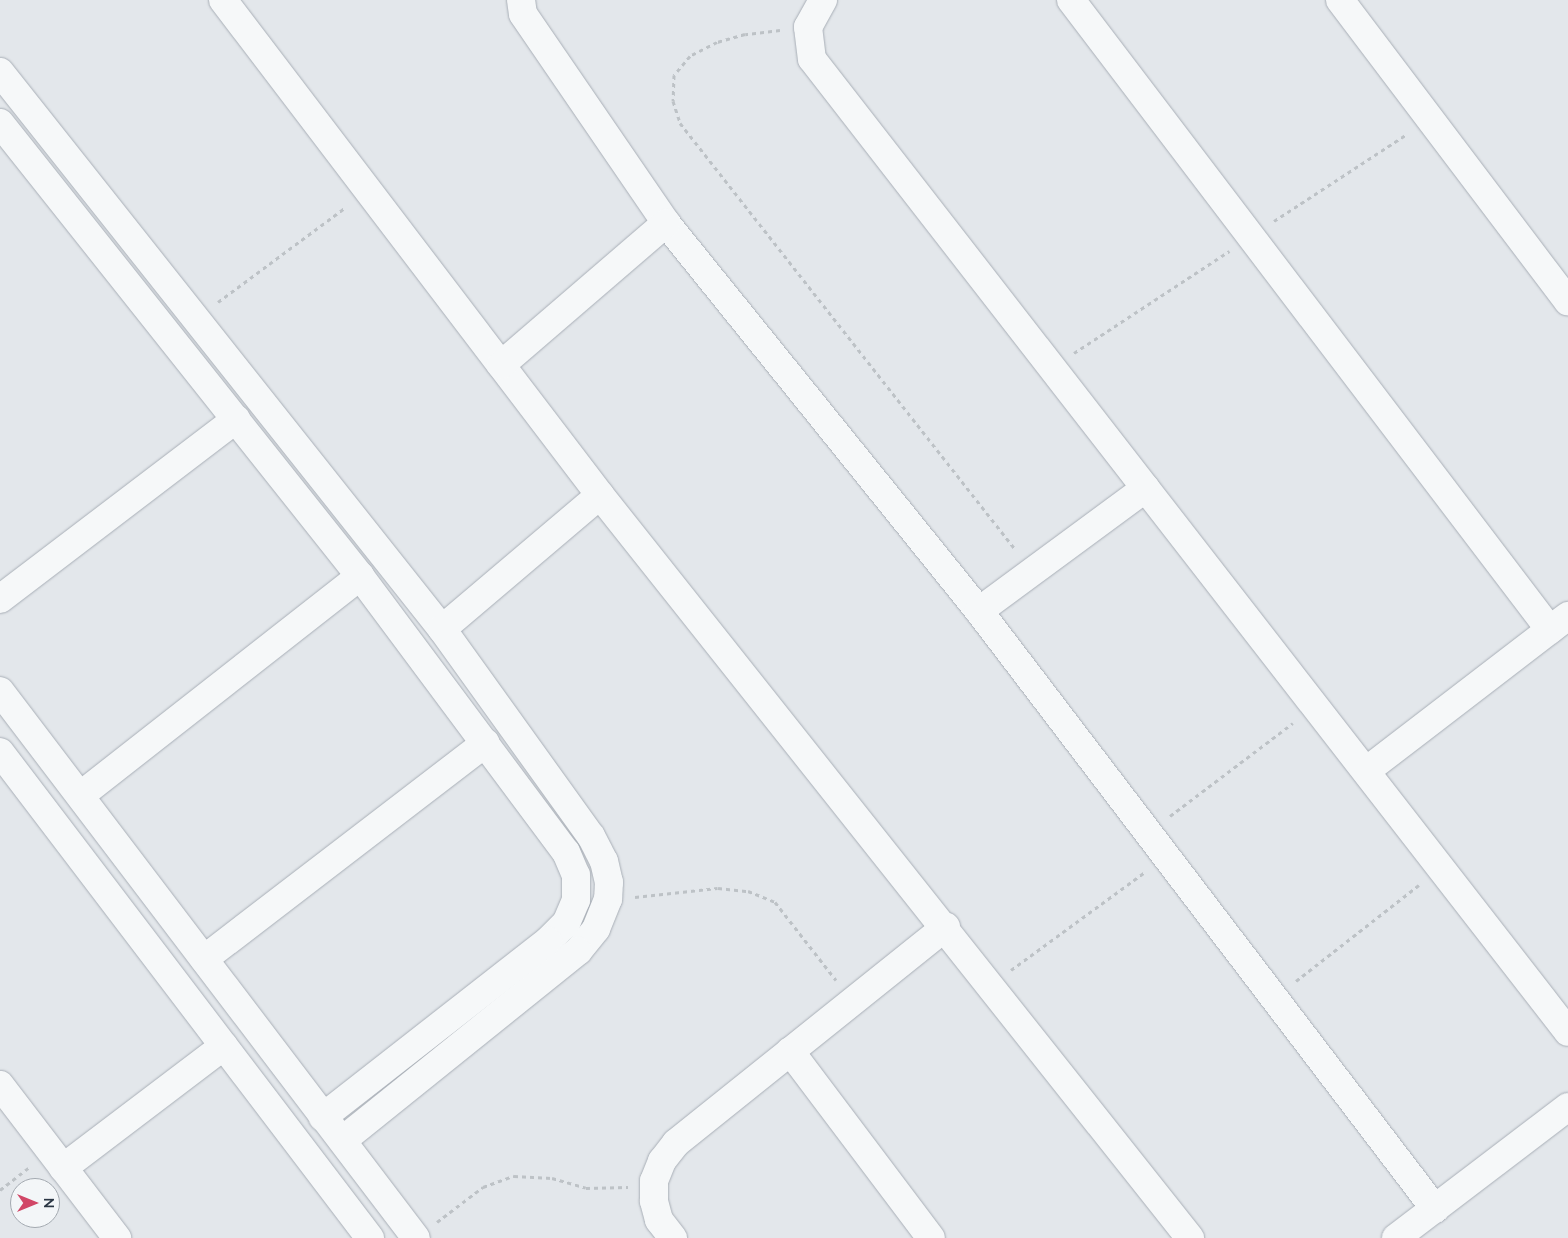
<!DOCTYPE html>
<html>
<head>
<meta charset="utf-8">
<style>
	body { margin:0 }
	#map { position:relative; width:1568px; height:1238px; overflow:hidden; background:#e3e7eb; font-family:Mulish,sans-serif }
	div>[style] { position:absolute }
	.path>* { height:3px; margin-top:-1.5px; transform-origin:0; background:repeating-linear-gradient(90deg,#bdc2c6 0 4px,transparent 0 8px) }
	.roads { filter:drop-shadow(0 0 1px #a8aeb6) drop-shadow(0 0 1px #a8aeb6) }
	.minor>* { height:28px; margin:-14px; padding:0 14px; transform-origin:14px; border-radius:14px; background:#f6f8f9 }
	span { translate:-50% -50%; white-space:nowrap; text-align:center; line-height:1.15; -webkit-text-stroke:4px #f3f6f8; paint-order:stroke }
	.north { position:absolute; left:10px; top:1178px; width:50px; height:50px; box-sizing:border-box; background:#f3f6f8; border:1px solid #a3a9b0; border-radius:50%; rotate:90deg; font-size:14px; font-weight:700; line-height:20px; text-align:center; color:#2a3644 }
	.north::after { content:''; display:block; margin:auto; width:18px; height:22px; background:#d14767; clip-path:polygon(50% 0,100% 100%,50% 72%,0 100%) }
</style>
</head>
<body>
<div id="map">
	<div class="path">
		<div style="left:780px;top:30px;width:35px;rotate:173deg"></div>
		<div style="left:745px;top:34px;width:29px;rotate:164deg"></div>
		<div style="left:717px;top:42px;width:30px;rotate:153deg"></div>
		<div style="left:690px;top:56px;width:25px;rotate:130deg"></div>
		<div style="left:674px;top:75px;width:26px;rotate:92deg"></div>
		<div style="left:673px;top:101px;width:23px;rotate:72deg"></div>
		<div style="left:680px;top:123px;width:542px;rotate:51.82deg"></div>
		<div style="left:1274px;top:221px;width:159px;rotate:-33.2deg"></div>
		<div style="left:218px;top:302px;width:159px;rotate:-36.6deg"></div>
		<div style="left:1074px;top:353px;width:186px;rotate:-33.3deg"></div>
		<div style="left:1170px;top:816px;width:154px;rotate:-37.1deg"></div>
		<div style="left:635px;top:897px;width:83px;rotate:-6.2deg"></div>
		<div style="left:718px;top:888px;width:30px;rotate:6deg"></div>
		<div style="left:748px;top:891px;width:29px;rotate:22deg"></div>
		<div style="left:775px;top:902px;width:99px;rotate:52deg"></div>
		<div style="left:1011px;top:970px;width:166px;rotate:-36.2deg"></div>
		<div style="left:1296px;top:981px;width:156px;rotate:-38deg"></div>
		<div style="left:0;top:1190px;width:36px;rotate:-38deg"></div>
		<div style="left:437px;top:1222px;width:58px;rotate:-37.3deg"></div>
		<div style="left:483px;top:1187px;width:33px;rotate:-20deg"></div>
		<div style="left:514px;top:1176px;width:38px;rotate:3deg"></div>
		<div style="left:552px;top:1178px;width:35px;rotate:16deg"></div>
		<div style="left:586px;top:1188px;width:42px;rotate:-1.4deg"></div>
	</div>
	<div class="roads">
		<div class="minor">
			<div style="left:223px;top:0;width:622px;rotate:52.71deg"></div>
			<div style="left:600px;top:495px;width:949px;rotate:51.55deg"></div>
			<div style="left:521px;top:0;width:14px;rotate:82deg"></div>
			<div style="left:523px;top:14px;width:253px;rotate:55.6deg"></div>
			<div style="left:666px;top:223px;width:499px;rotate:51.1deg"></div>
			<div style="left:979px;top:611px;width:752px;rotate:52.67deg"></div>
			<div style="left:823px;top:0;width:31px;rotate:119deg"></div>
			<div style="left:808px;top:27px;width:32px;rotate:83deg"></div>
			<div style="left:812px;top:59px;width:1232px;rotate:52.15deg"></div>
			<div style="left:1071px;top:0;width:791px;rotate:52.75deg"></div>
			<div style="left:1340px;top:0;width:378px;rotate:52.9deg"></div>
			<div style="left:0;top:72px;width:711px;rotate:51.57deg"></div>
			<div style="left:442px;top:629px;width:255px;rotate:54.3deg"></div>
			<div style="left:591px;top:836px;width:28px;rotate:63deg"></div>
			<div style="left:604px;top:861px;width:22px;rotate:77deg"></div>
			<div style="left:609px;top:882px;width:17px;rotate:93deg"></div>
			<div style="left:608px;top:899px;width:32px;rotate:112deg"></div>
			<div style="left:596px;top:929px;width:28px;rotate:129deg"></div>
			<div style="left:578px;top:951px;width:302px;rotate:141.2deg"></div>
			<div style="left:0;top:123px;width:579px;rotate:51.53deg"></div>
			<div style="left:360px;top:576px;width:344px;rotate:53.3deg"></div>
			<div style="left:566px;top:852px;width:25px;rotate:67deg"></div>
			<div style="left:576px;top:875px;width:25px;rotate:90deg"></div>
			<div style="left:576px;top:900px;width:25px;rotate:113deg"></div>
			<div style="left:566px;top:923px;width:25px;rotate:135deg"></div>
			<div style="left:548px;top:941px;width:286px;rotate:142deg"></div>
			<div style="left:501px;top:365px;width:218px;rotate:-40.7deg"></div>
			<div style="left:0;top:599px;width:297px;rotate:-37.3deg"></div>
			<div style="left:979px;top:611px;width:207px;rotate:-36.4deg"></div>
			<div style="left:442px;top:629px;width:207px;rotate:-40.3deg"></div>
			<div style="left:0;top:691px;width:687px;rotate:52.75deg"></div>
			<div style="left:0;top:752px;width:611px;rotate:52.72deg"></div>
			<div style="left:1366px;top:771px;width:255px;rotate:-37.5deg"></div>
			<div style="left:81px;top:795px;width:355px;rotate:-38.1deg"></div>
			<div style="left:204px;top:959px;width:355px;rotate:-37.5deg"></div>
			<div style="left:790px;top:1051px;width:234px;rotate:53deg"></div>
			<div style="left:0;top:1085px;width:193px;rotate:52.6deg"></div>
			<div style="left:63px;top:1168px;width:202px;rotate:-37.2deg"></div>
			<div style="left:673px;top:1238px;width:23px;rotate:-128deg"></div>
			<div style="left:659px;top:1220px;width:20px;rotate:-105deg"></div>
			<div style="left:654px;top:1201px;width:20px;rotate:-90deg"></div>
			<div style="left:654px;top:1181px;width:22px;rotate:-68deg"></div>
			<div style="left:662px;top:1161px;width:23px;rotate:-52deg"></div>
			<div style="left:676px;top:1143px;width:346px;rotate:-38.7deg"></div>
			<div style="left:1396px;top:1238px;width:216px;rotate:-37.3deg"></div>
		</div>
	</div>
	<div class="north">N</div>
</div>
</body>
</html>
